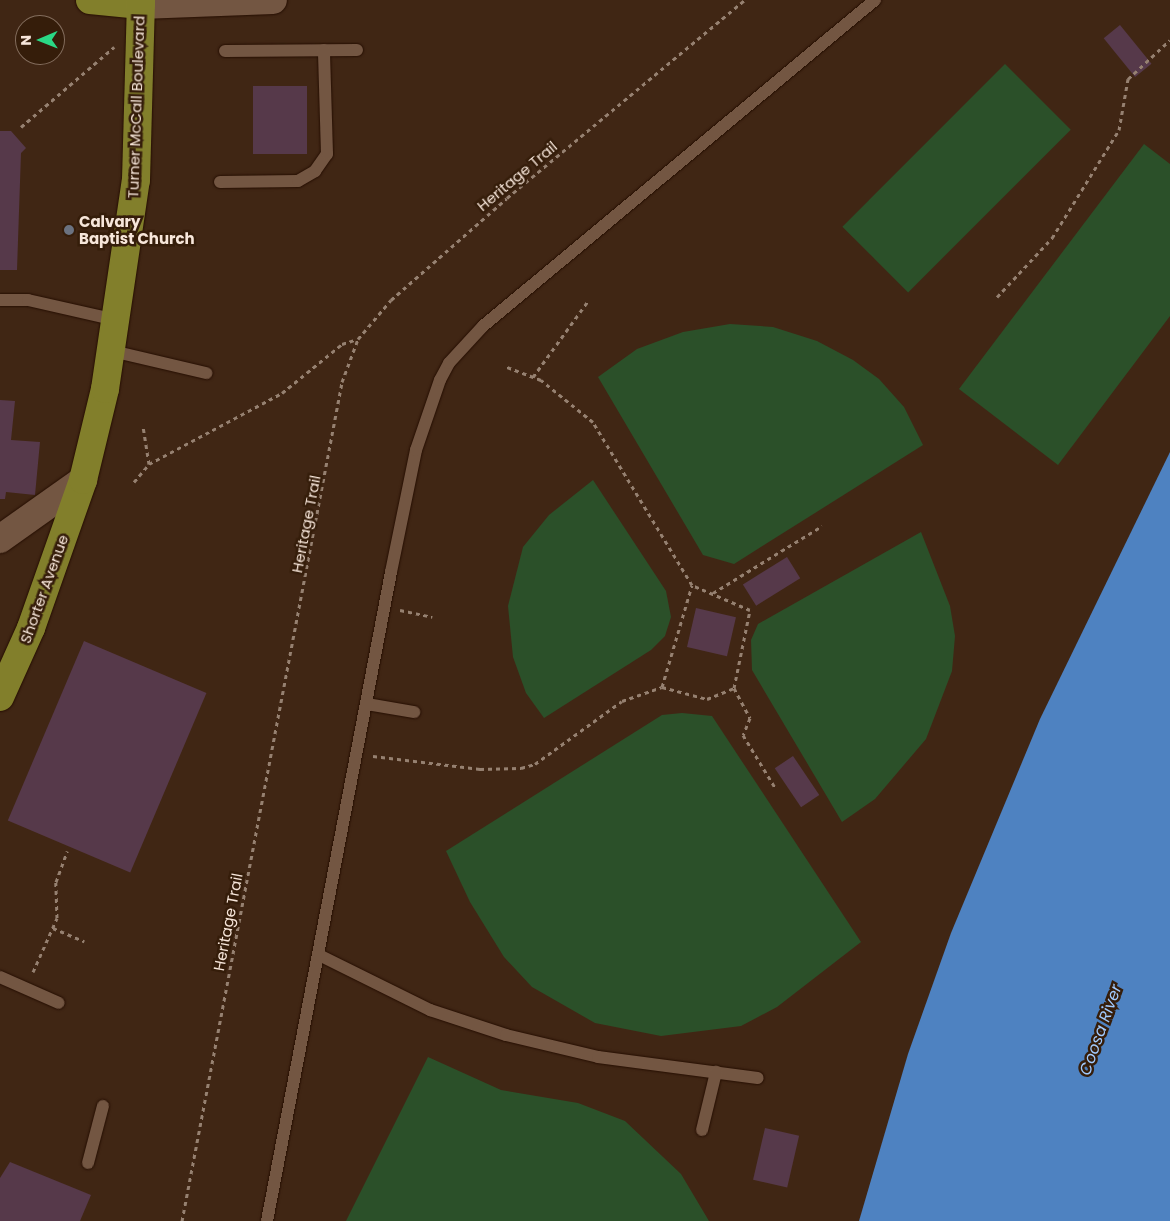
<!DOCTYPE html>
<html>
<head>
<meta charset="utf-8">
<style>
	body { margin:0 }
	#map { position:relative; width:1170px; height:1221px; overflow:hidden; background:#402614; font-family:Poppins,sans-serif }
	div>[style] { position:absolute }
	.green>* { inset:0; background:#2b5029; transform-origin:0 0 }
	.water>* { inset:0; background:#4e82c1 }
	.building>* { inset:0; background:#56394a; transform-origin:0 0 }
	.path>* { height:3px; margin-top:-1.5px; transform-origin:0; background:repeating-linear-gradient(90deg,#968171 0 4px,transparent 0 8px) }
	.roads { filter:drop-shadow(0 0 1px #250e00) drop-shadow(0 0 1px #250e00) }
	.lane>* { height:12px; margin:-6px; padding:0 6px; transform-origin:6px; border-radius:6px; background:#735642 }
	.secondary>* { height:28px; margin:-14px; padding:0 14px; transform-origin:14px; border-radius:14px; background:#735642 }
	.primary>* { height:28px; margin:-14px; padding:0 14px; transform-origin:14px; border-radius:14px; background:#827f2b }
	.dots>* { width:14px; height:14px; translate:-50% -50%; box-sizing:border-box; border:2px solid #351d0a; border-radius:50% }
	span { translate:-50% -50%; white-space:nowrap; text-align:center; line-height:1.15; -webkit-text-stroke:5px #351d0a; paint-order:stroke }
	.street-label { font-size:15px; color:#f7e6da }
	.poi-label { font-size:15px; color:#f7e6da; font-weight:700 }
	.left { translate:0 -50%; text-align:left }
	.water-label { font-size:16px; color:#a1cafe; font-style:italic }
	.north { position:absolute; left:15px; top:15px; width:50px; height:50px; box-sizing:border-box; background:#351d0a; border:1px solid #836d5d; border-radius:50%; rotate:269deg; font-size:14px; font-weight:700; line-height:20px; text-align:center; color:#f7e6da }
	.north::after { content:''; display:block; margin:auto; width:18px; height:22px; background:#2ad885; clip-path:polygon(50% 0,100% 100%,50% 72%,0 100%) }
</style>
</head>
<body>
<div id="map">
	<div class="green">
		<div style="left:1005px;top:64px;width:93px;height:230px;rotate:45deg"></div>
		<div style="clip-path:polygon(1144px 144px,1170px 164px,1170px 316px,1058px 465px,959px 389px)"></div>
		<div style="clip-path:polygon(730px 324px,773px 327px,817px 341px,853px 360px,879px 379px,904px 407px,923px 445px,734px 564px,703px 555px,598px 377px,637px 349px,683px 332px)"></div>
		<div style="clip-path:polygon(593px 480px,666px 591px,671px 617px,665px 636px,651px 650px,544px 718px,526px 693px,513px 657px,508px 606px,523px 547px,549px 515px)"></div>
		<div style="clip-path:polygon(921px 532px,950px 606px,955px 636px,952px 671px,926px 739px,875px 799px,842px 822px,752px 670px,751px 640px,758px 624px)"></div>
		<div style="clip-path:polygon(682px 713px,712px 716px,861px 942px,777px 1007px,741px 1026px,661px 1036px,595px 1023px,532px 987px,504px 957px,470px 902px,446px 851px,662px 715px)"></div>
		<div style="clip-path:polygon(428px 1057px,501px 1090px,578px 1103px,625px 1121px,681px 1174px,709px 1221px,346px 1221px)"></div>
	</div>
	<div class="water">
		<div style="clip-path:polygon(1170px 452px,1170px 1221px,859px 1221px,908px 1054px,951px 933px,1040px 719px)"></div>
	</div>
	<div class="building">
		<div style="left:1120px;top:25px;width:50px;height:21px;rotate:51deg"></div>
		<div style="left:253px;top:86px;width:54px;height:68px"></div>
		<div style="clip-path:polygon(0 131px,11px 131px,26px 148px,21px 153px,17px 270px,0 270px)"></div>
		<div style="clip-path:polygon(0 400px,15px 401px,11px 440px,40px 442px,35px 495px,6px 492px,5px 499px,0 499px)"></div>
		<div style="left:787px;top:557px;width:25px;height:52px;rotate:58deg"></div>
		<div style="left:696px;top:608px;width:41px;height:40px;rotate:13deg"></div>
		<div style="left:84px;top:641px;width:133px;height:195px;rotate:23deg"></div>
		<div style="left:793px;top:756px;width:47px;height:22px;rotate:56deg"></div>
		<div style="left:765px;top:1128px;width:35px;height:53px;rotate:13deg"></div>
		<div style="clip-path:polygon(10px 1162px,91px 1195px,80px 1221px,0 1221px,0 1178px)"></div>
	</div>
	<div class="path">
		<div style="left:21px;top:127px;width:123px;rotate:-40.7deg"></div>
		<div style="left:997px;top:297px;width:81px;rotate:-47deg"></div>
		<div style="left:1052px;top:238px;width:127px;rotate:-58.2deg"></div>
		<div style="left:1119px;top:130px;width:52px;rotate:-80deg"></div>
		<div style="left:1128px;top:79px;width:57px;rotate:-42.9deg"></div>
		<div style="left:533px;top:377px;width:94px;rotate:-54.1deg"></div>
		<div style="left:149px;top:464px;width:151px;rotate:-28.1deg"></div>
		<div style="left:282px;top:393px;width:77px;rotate:-39.2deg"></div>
		<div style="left:342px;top:344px;width:16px;rotate:-18deg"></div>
		<div style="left:134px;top:482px;width:23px;rotate:-50deg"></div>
		<div style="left:149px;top:464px;width:39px;rotate:-99deg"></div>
		<div style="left:713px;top:593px;width:128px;rotate:-31.6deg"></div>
		<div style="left:400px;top:610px;width:33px;rotate:12deg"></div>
		<div style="left:662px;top:687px;width:106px;rotate:-73.6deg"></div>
		<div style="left:734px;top:688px;width:34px;rotate:62deg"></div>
		<div style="left:750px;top:718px;width:18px;rotate:112deg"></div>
		<div style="left:743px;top:735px;width:63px;rotate:58.6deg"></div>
		<div style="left:373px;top:756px;width:108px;rotate:6.9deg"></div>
		<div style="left:480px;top:769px;width:41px;rotate:-1.4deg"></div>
		<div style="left:521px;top:768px;width:15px;rotate:-16deg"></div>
		<div style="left:535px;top:764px;width:107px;rotate:-35.9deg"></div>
		<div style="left:622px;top:701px;width:42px;rotate:-19.3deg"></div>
		<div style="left:662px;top:687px;width:47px;rotate:14.9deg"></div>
		<div style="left:707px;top:699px;width:29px;rotate:-22deg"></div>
		<div style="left:734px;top:688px;width:80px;rotate:-78.4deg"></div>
		<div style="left:750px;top:610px;width:63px;rotate:-156.7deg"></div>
		<div style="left:692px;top:585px;width:191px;rotate:-121.3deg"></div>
		<div style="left:593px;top:422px;width:67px;rotate:-141.1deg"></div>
		<div style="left:541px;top:380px;width:39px;rotate:-159deg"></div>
		<div style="left:53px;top:928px;width:34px;rotate:23deg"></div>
		<div style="left:33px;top:972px;width:59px;rotate:-66deg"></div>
		<div style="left:57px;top:918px;width:36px;rotate:-92deg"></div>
		<div style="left:56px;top:882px;width:33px;rotate:-70deg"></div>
		<div style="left:182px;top:1221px;width:854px;rotate:-79.2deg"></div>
		<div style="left:342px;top:382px;width:46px;rotate:-69.6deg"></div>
		<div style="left:358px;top:339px;width:51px;rotate:-49.8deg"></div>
		<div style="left:391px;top:300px;width:154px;rotate:-41.3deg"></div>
		<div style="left:507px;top:198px;width:310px;rotate:-39.8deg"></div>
	</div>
	<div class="roads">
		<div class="lane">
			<div style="left:225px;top:51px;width:132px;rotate:-0.4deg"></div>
			<div style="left:220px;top:182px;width:78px;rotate:-0.7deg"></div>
			<div style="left:298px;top:181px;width:20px;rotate:-30deg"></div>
			<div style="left:315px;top:171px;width:21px;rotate:-55deg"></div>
			<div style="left:327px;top:154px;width:104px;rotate:-91.7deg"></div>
			<div style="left:0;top:300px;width:28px"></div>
			<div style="left:28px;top:300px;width:90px;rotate:12.8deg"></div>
			<div style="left:112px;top:351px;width:97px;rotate:13.2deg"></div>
			<div style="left:367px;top:704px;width:48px;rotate:9.7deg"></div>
			<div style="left:321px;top:956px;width:122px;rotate:26.4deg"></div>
			<div style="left:430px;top:1010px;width:80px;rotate:18.2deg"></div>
			<div style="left:506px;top:1035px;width:95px;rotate:13.4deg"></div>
			<div style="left:598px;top:1057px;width:161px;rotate:7.5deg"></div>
			<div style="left:0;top:977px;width:64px;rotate:23.8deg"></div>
			<div style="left:702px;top:1130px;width:60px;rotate:-76.4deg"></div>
			<div style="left:88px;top:1163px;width:59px;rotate:-75.3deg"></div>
			<div style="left:267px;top:1221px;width:661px;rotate:-79.18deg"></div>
			<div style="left:391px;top:572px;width:125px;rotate:-78.4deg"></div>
			<div style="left:416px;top:450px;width:74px;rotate:-71.1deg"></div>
			<div style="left:440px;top:380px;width:19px;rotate:-62deg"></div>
			<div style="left:449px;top:363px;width:50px;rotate:-47.4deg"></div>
			<div style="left:483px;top:326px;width:510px;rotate:-39.75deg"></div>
		</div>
		<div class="secondary">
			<div style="left:141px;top:5px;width:132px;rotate:-2.2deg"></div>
			<div style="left:0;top:539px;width:102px;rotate:-35.4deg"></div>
		</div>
		<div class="primary">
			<div style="left:90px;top:0;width:51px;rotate:5.6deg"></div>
			<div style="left:0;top:697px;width:76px;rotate:-65.8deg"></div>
			<div style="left:31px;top:628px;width:157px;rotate:-70.6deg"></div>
			<div style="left:83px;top:480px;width:94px;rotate:-76.4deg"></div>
			<div style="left:105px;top:389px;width:211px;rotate:-81.6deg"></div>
			<div style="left:136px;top:180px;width:180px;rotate:-88.4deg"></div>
		</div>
	</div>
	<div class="dots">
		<div style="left:69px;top:230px;background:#6b7280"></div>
	</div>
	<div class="street-label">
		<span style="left:136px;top:107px;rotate:-88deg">Turner McCall Boulevard</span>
		<span style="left:517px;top:176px;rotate:-40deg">Heritage Trail</span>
		<span style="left:306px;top:524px;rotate:-79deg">Heritage Trail</span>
		<span style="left:44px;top:589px;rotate:-70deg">Shorter Avenue</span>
		<span style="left:228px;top:922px;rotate:-79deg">Heritage Trail</span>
	</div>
	<div class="poi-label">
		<span class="left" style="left:79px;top:230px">Calvary<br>Baptist Church</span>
	</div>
	<div class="water-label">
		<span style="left:1101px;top:1030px;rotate:-70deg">Coosa River</span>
	</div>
	<div class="north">N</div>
</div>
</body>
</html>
